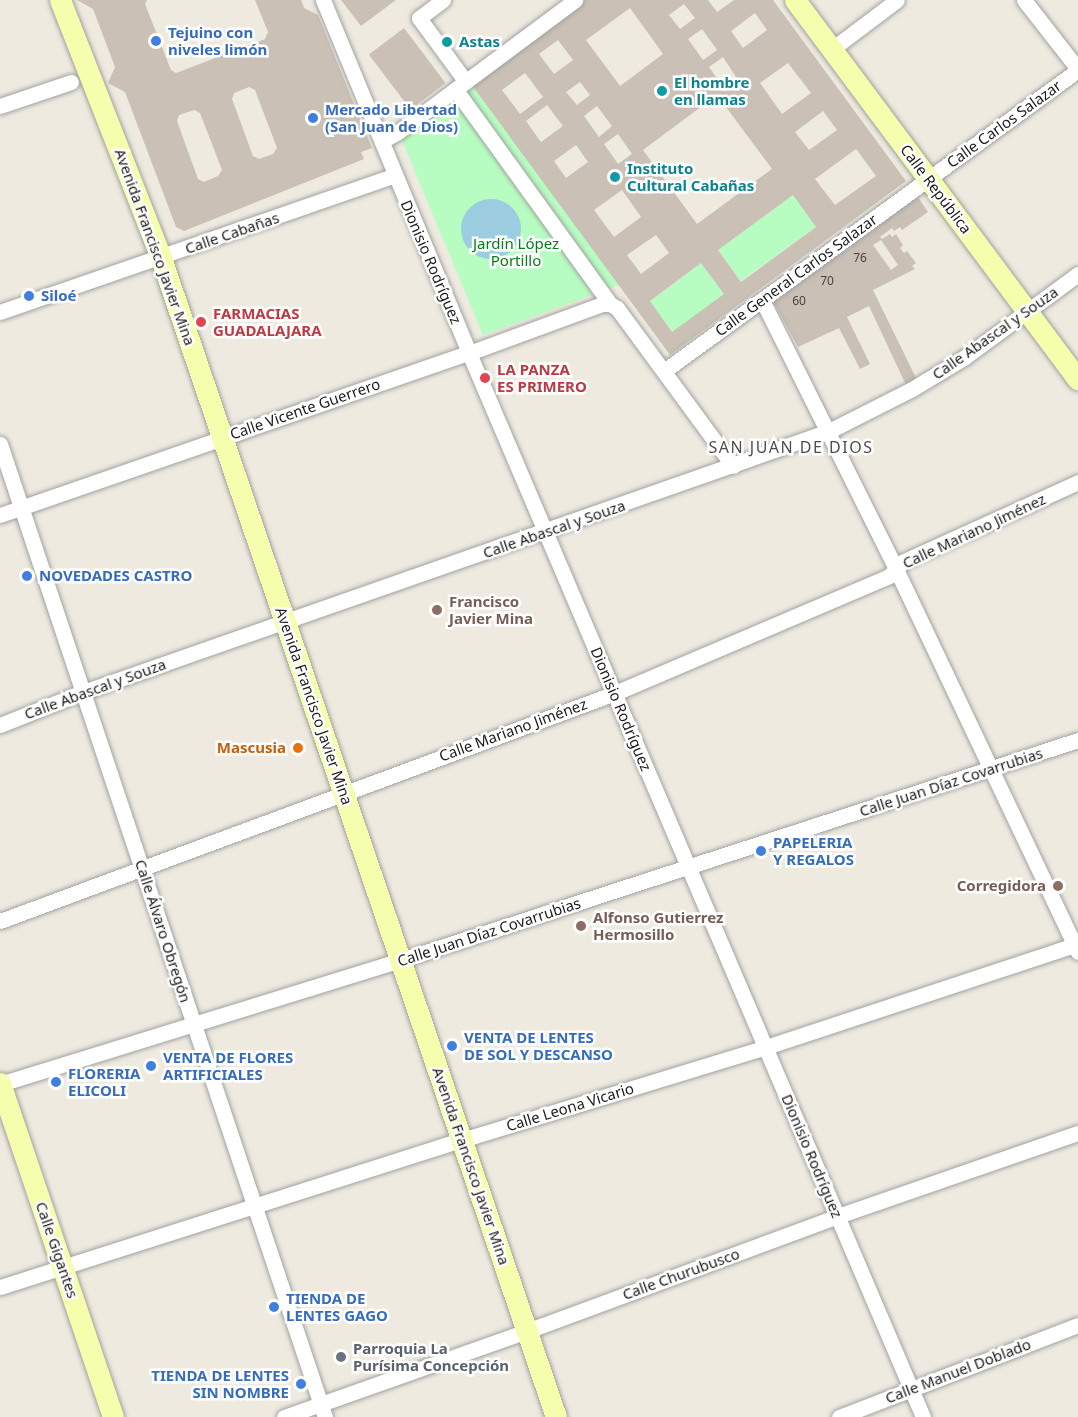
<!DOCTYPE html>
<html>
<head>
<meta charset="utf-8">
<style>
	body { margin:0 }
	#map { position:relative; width:1078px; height:1417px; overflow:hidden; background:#eeeadf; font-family:"Noto Sans",sans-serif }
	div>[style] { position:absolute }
	.park>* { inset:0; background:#b7fdc1; transform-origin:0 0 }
	.water>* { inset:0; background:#9cccdf }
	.round { border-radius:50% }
	.building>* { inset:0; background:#cac0b6; transform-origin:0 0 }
	.roads { filter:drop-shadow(0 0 2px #a2a2a2) drop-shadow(0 0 2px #a2a2a2) }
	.street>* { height:15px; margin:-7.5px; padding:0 7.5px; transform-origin:7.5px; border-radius:7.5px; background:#fff }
	.secondary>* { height:21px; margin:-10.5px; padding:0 10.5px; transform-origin:10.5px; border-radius:10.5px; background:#f4fead }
	.dots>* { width:16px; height:16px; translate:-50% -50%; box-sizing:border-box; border:3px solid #fff; border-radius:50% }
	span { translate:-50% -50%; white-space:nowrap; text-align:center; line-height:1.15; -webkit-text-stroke:5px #fff; paint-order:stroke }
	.number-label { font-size:12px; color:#474442 }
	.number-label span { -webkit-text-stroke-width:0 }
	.shop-label { font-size:15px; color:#366cbe; font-weight:700 }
	.left { translate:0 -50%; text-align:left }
	.right { translate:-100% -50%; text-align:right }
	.culture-label { font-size:15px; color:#0d838f; font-weight:700 }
	.street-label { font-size:15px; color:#1b1b1b }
	.park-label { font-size:15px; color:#037f16 }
	.health-label { font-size:15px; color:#be3a42; font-weight:700 }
	.education-label { font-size:15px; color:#785e54; font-weight:700 }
	.food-label { font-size:15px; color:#c56008; font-weight:700 }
	.worship-label { font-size:15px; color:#5b616d; font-weight:700 }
	.neighbourhood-label { font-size:16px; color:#4e4e4e; letter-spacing:1.5px }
</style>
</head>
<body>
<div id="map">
	<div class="park">
		<div style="clip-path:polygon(471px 84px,619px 285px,483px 335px,400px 136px)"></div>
		<div style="left:793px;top:195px;width:39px;height:93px;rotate:54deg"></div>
		<div style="left:701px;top:263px;width:39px;height:64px;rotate:53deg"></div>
	</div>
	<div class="water">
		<div class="round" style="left:461px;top:199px;width:60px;height:60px"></div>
	</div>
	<div class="building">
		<div style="clip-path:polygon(evenodd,77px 0,147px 0,145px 4px,171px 70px,176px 73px,265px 39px,268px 32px,255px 0,301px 0,304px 8px,318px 15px,372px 148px,361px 152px,364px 159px,184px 231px,176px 227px,125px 92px,108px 83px,115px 67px,93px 9px,77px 0,249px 87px,255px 90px,277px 148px,273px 154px,259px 159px,253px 156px,232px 99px,234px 93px,249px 87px,77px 0,194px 110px,200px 113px,222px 170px,218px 176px,204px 182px,198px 179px,177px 121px,179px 115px,194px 110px)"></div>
		<div style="clip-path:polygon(341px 0,396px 0,361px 26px)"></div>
		<div style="clip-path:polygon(evenodd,585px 0,708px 0,717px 12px,734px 0,773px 0,906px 181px,670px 355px,471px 84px,585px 0,684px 4px,695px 18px,680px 29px,669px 15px,684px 4px,585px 0,630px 8px,663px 54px,620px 86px,586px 40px,630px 8px,585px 0,755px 13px,767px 30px,743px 48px,731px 31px,755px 13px,585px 0,702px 29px,717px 50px,703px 60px,688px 39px,702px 29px,585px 0,558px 40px,573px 60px,554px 74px,539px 54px,558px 40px,585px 0,723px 57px,736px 77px,723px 87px,709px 67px,723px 57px,585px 0,788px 63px,811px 93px,782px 114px,760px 83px,788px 63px,585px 0,525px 73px,543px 97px,520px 114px,502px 90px,525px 73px,585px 0,580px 82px,590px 95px,577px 105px,566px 92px,580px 82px,585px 0,717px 95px,772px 169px,697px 224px,643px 150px,717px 95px,585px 0,547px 105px,563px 126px,541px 142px,526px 121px,547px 105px,585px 0,597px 106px,612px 126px,599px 137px,584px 116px,597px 106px,585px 0,823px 111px,837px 130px,809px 150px,795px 132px,823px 111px,585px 0,618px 134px,632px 154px,618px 164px,604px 144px,618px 134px,585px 0,576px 145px,588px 162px,566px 178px,554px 161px,576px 145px,585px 0,856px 149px,876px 176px,835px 205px,815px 179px,856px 149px,585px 0,622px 190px,641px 217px,614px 237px,594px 210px,622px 190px,585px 0,793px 195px,816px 227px,741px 282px,718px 250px,793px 195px,585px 0,656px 235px,669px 253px,641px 274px,627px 255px,656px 235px,585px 0,701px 263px,724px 294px,672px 332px,650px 301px,701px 263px)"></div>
		<div style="left:404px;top:28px;width:69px;height:44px;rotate:53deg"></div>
		<div style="clip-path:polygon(evenodd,918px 197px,928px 212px,902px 230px,900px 227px,894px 231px,892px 228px,880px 237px,882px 239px,890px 234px,892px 237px,896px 234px,903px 245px,900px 248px,904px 253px,907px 251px,916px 263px,912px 266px,915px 269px,873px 290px,917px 380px,906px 385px,869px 306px,847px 317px,870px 364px,860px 369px,839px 328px,798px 347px,773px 301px,918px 197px,881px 240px,898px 265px,891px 270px,873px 245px,881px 240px)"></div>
	</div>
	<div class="roads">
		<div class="street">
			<div style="left:323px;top:0;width:382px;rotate:67.5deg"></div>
			<div style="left:469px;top:353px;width:1157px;rotate:66.89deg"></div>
			<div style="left:443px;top:0;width:30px;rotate:143deg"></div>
			<div style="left:419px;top:18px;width:79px;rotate:53.7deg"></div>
			<div style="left:1024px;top:0;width:88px;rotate:52deg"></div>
			<div style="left:832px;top:49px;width:81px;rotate:-37deg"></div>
			<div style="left:458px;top:93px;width:260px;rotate:54.2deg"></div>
			<div style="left:610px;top:304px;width:8px;rotate:30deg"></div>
			<div style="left:617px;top:308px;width:196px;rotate:53.7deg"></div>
			<div style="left:0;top:106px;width:75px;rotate:-18.7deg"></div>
			<div style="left:382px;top:141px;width:18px;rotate:-29deg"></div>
			<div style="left:398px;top:132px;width:221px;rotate:-36.7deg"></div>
			<div style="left:762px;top:300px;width:301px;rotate:63.5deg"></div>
			<div style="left:896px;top:569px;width:424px;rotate:64.6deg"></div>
			<div style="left:0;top:312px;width:418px;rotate:-19.1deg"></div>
			<div style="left:664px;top:371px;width:512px;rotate:-36.02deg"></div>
			<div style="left:0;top:444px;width:1026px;rotate:71.53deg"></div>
			<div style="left:0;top:515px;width:496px;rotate:-19.1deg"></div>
			<div style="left:469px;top:353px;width:142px;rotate:-20.2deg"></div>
			<div style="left:602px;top:304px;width:8px"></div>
			<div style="left:0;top:725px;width:89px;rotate:-21.7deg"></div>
			<div style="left:83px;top:692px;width:790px;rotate:-19.28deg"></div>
			<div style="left:829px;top:431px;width:93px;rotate:-26.8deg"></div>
			<div style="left:912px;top:389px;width:62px;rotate:-31.1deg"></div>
			<div style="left:965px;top:357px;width:140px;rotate:-36.3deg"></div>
			<div style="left:0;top:921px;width:656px;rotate:-20.34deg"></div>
			<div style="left:615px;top:693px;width:298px;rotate:-23.1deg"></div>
			<div style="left:889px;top:576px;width:21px;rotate:-45deg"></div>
			<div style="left:904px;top:561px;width:191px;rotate:-24.4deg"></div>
			<div style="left:0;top:1084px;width:420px;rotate:-17.2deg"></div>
			<div style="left:401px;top:960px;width:712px;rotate:-18deg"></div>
			<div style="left:0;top:1287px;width:485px;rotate:-17.7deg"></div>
			<div style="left:462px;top:1140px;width:318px;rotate:-17deg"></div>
			<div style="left:766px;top:1047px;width:325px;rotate:-18.3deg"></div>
			<div style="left:284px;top:1417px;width:258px;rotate:-19.5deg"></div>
			<div style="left:527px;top:1331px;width:332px;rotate:-20.3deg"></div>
			<div style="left:838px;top:1216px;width:254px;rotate:-19.1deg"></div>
			<div style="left:839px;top:1417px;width:256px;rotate:-21.1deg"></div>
		</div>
		<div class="secondary">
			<div style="left:60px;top:0;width:277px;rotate:68.6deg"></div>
			<div style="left:161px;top:258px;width:1224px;rotate:71.18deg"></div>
			<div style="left:795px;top:0;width:473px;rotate:53.3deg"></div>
			<div style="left:0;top:1083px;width:353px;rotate:71.3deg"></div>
		</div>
	</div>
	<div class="dots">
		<div style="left:156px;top:41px;background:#3f7fe0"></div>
		<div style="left:447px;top:42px;background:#0f9aa8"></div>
		<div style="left:662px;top:91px;background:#0f9aa8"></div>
		<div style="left:313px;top:118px;background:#3f7fe0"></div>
		<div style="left:615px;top:177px;background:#0f9aa8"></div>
		<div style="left:29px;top:296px;background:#3f7fe0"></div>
		<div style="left:201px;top:322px;background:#e0444e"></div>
		<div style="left:485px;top:378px;background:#e0444e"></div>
		<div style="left:27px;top:576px;background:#3f7fe0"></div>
		<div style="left:437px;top:610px;background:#8d6e63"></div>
		<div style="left:298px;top:748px;background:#e8710a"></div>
		<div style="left:761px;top:851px;background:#3f7fe0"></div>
		<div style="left:1058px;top:886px;background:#8d6e63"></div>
		<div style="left:581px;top:926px;background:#8d6e63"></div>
		<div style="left:452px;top:1046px;background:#3f7fe0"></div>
		<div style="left:151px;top:1066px;background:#3f7fe0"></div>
		<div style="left:56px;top:1082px;background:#3f7fe0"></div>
		<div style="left:274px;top:1307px;background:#3f7fe0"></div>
		<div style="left:341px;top:1357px;background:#6b7280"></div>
		<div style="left:301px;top:1384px;background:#3f7fe0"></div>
	</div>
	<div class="number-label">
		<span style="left:860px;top:258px">76</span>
		<span style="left:827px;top:281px">70</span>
		<span style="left:799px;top:301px">60</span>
	</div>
	<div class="shop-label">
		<span class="left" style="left:168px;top:41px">Tejuino con<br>niveles limón</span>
		<span class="left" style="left:325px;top:118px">Mercado Libertad<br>(San Juan de Dios)</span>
		<span class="left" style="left:41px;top:296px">Siloé</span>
		<span class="left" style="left:39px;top:576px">NOVEDADES CASTRO</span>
		<span class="left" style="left:773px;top:851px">PAPELERIA<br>Y REGALOS</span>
		<span class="left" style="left:464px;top:1046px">VENTA DE LENTES<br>DE SOL Y DESCANSO</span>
		<span class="left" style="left:163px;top:1066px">VENTA DE FLORES<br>ARTIFICIALES</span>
		<span class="left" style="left:68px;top:1082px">FLORERIA<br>ELICOLI</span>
		<span class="left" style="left:286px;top:1307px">TIENDA DE<br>LENTES GAGO</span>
		<span class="right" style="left:289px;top:1384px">TIENDA DE LENTES<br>SIN NOMBRE</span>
	</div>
	<div class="culture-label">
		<span class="left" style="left:459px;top:42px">Astas</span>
		<span class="left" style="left:674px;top:91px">El hombre<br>en llamas</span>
		<span class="left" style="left:627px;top:177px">Instituto<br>Cultural Cabañas</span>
	</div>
	<div class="street-label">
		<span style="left:1004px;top:124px;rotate:-36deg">Calle Carlos Salazar</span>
		<span style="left:936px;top:189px;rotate:53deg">Calle República</span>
		<span style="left:232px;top:233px;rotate:-19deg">Calle Cabañas</span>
		<span style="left:155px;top:247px;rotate:70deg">Avenida Francisco Javier Mina</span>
		<span style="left:431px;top:262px;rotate:67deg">Dionisio Rodríguez</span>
		<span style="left:796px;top:275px;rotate:-36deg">Calle General Carlos Salazar</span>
		<span style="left:995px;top:333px;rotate:-35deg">Calle Abascal y Souza</span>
		<span style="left:305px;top:409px;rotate:-19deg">Calle Vicente Guerrero</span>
		<span style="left:554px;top:529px;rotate:-19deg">Calle Abascal y Souza</span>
		<span style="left:974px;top:531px;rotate:-25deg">Calle Mariano Jiménez</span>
		<span style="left:95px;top:689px;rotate:-20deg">Calle Abascal y Souza</span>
		<span style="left:314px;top:706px;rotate:71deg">Avenida Francisco Javier Mina</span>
		<span style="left:621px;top:709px;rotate:67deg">Dionisio Rodríguez</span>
		<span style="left:513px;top:730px;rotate:-20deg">Calle Mariano Jiménez</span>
		<span style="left:951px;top:782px;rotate:-18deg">Calle Juan Díaz Covarrubias</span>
		<span style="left:163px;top:931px;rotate:72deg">Calle Álvaro Obregón</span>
		<span style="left:489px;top:932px;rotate:-18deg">Calle Juan Díaz Covarrubias</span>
		<span style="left:570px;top:1107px;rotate:-17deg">Calle Leona Vicario</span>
		<span style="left:812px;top:1156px;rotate:67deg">Dionisio Rodríguez</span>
		<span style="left:471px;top:1166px;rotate:71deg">Avenida Francisco Javier Mina</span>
		<span style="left:57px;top:1250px;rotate:71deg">Calle Gigantes</span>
		<span style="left:681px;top:1274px;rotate:-20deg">Calle Churubusco</span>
		<span style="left:958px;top:1371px;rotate:-21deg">Calle Manuel Doblado</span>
	</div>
	<div class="park-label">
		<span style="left:516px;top:252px">Jardín López<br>Portillo</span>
	</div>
	<div class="health-label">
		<span class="left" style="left:213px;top:322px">FARMACIAS<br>GUADALAJARA</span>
		<span class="left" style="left:497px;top:378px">LA PANZA<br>ES PRIMERO</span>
	</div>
	<div class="education-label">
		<span class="left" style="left:449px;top:610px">Francisco<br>Javier Mina</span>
		<span class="right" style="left:1046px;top:886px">Corregidora</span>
		<span class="left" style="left:593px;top:926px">Alfonso Gutierrez<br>Hermosillo</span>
	</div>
	<div class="food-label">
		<span class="right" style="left:286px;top:748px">Mascusia</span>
	</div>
	<div class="worship-label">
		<span class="left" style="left:353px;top:1357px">Parroquia La<br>Purísima Concepción</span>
	</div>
	<div class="neighbourhood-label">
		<span style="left:791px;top:447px">SAN JUAN DE DIOS</span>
	</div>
</div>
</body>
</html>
